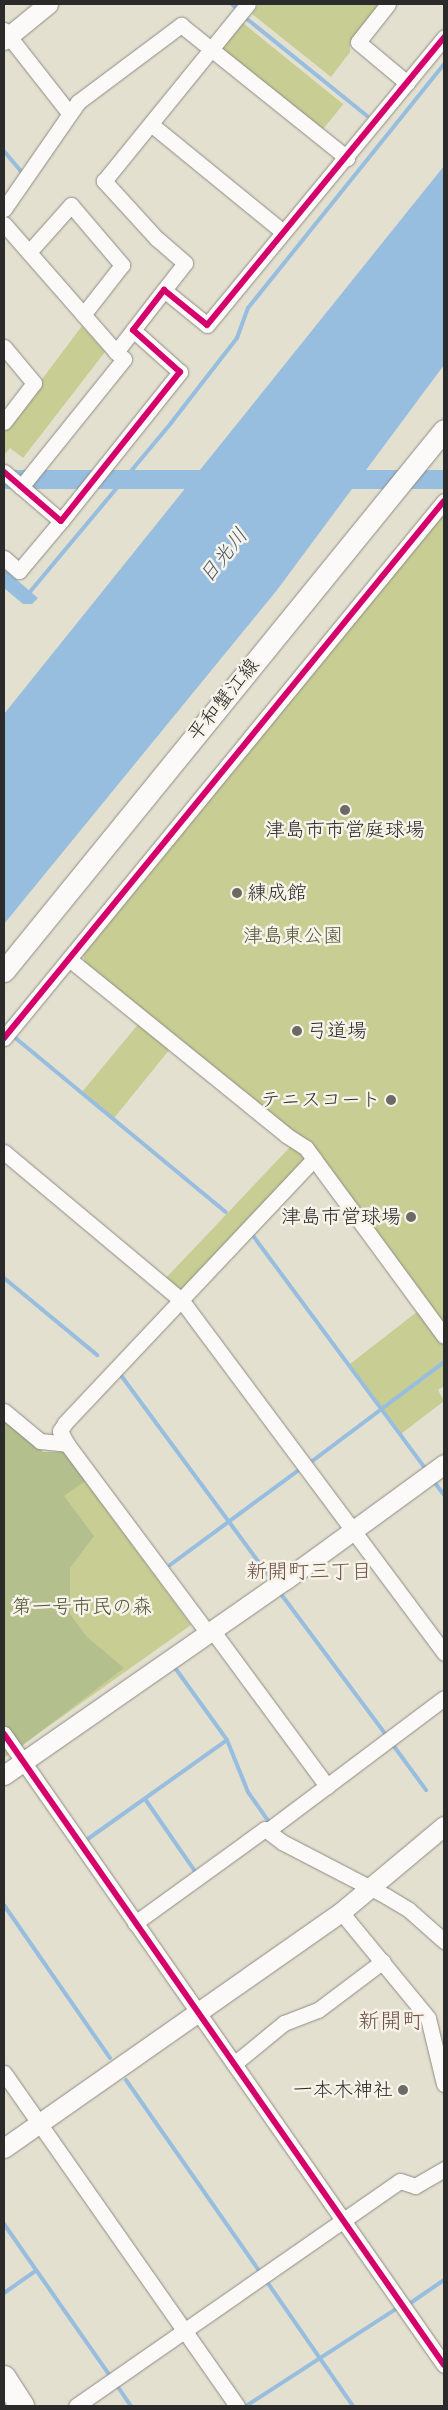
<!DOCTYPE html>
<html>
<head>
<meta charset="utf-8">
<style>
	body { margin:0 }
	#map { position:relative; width:448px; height:2410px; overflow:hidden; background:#e4e0d0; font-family:Mynerve,"Klee One",sans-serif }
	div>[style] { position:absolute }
	.green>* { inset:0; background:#c7cd93; transform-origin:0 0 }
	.forest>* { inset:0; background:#b3c08d }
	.water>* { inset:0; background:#97bddf; transform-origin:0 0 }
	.stream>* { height:4px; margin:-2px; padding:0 2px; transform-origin:2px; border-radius:2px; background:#97bddf }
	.roads { filter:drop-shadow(0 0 1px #8d8b84) drop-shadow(0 0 1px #8d8b84) }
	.minor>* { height:15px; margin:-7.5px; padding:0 7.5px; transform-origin:7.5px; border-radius:7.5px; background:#fbfaf8 }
	.tertiary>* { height:19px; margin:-9.5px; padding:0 9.5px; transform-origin:9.5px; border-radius:9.5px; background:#fbfaf8 }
	.secondary>* { height:21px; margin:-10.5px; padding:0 10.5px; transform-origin:10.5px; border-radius:10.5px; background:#fbfaf8 }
	.primary>* { height:24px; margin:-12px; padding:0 12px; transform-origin:12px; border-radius:12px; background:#fbfaf8 }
	.cycleway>* { height:6px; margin:-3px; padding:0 3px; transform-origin:3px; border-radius:3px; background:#d6006c }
	.dots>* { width:14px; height:14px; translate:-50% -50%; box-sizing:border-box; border:2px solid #f7f3e8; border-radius:50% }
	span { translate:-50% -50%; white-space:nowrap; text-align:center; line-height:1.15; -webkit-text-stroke:5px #f7f3e8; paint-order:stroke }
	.street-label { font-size:20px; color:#2b2b2b }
	.poi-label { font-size:20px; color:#2b2b2b }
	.left { translate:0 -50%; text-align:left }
	.right { translate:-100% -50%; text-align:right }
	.park-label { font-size:20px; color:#53573b }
	.water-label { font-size:21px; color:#45596c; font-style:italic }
	.neighbourhood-label { font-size:21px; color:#6f534a }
	.quarter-label { font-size:22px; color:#6f534a }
	.frame { position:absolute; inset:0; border:5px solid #2b2b2b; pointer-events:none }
</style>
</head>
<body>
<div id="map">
	<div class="green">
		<div style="clip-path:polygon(259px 4px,381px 4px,350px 42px,350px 52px,331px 77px,252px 14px)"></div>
		<div style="left:243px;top:23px;width:129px;height:33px;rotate:39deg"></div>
		<div style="clip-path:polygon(82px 326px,105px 352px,23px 458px,10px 448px,4px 455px,4px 430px)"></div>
		<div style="clip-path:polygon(444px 512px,444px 1386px,438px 1390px,444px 1401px,401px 1434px,350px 1364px,427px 1304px,323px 1161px,182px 1294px,165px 1279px,290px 1147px,293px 1135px,170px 1049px,114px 1118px,82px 1092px,140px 1022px,85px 963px,83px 955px)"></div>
		<div style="clip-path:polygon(4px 1420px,43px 1452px,64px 1452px,191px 1625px,4px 1758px)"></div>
	</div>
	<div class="forest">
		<div style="clip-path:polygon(4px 1420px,43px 1452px,64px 1452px,85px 1481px,64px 1496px,94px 1536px,70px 1568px,70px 1614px,87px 1637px,124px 1668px,19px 1748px,4px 1726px)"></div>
	</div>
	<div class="water">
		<div style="clip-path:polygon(444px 166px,444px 365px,277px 590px,4px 924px,4px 714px)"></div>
		<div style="left:444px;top:470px;width:19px;height:695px;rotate:90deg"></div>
		<div style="clip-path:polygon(4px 569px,38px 598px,32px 604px,23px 604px,4px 588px)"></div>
	</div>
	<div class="stream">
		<div style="left:232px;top:4px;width:4px;rotate:45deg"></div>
		<div style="left:247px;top:19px;width:154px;rotate:38.9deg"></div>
		<div style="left:4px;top:151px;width:30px;rotate:50deg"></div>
		<div style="left:29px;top:593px;width:222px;rotate:-50.1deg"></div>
		<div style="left:171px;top:423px;width:108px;rotate:-52.2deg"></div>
		<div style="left:237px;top:338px;width:32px;rotate:-70deg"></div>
		<div style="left:248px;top:308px;width:313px;rotate:-51.2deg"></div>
		<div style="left:13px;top:1036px;width:276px;rotate:39.6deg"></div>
		<div style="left:251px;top:1233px;width:291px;rotate:53.5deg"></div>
		<div style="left:4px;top:1278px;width:121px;rotate:39.6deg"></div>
		<div style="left:120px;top:1374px;width:255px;rotate:53.6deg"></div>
		<div style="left:311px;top:1462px;width:166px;rotate:-36.9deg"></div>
		<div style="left:435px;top:1483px;width:15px;rotate:53deg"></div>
		<div style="left:170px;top:1565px;width:162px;rotate:-36.4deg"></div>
		<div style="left:281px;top:1594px;width:176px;rotate:53.3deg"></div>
		<div style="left:173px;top:1665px;width:92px;rotate:54.2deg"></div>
		<div style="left:227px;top:1740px;width:56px;rotate:68deg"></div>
		<div style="left:248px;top:1792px;width:37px;rotate:55deg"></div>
		<div style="left:393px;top:1745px;width:56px;rotate:53.7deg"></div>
		<div style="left:145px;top:1799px;width:91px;rotate:55.3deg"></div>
		<div style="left:85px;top:1841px;width:174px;rotate:-35.4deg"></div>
		<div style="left:4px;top:1905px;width:186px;rotate:55.3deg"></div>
		<div style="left:126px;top:2080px;width:234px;rotate:55.1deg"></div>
		<div style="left:4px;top:2224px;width:185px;rotate:55.1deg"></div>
		<div style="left:265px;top:2279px;width:155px;rotate:55.3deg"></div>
		<div style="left:4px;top:2293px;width:39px;rotate:-35deg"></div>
		<div style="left:406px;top:2306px;width:46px;rotate:-34.4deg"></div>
		<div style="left:116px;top:2384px;width:27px;rotate:56deg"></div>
		<div style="left:246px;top:2406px;width:182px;rotate:-32.9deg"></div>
	</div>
	<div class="roads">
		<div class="minor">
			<div style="left:388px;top:4px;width:48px;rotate:128.3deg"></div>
			<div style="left:358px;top:42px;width:64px;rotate:39.9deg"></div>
			<div style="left:4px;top:30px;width:105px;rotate:51.9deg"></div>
			<div style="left:152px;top:125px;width:169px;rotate:39.2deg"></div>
			<div style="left:4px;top:209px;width:130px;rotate:-55.3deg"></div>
			<div style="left:78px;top:102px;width:129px;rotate:-36.8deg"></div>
			<div style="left:181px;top:25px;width:213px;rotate:38.7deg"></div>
			<div style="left:4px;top:224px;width:170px;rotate:48.8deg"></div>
			<div style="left:29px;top:252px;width:63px;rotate:-48.2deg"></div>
			<div style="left:71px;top:205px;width:79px;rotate:49.6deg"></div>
			<div style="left:122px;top:265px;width:63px;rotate:128deg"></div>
			<div style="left:164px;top:290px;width:34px;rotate:-52deg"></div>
			<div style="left:185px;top:263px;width:37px;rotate:-139deg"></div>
			<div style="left:157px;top:239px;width:79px;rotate:-132.4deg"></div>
			<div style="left:104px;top:181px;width:228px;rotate:-50.9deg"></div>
			<div style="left:4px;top:347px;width:47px;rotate:50.2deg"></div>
			<div style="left:34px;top:383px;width:49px;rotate:127.6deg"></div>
			<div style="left:4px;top:472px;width:75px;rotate:40.7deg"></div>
			<div style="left:61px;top:521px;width:191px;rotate:-51.4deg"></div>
			<div style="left:180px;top:372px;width:63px;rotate:-138.2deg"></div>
			<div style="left:133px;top:330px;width:51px;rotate:-52.2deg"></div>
			<div style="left:164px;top:290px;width:55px;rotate:39.1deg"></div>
			<div style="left:207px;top:325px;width:373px;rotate:-50.5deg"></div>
			<div style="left:21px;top:487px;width:164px;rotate:-51.2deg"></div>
			<div style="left:124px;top:359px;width:11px;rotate:-139deg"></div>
			<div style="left:116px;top:352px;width:28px;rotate:-52deg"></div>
			<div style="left:4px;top:558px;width:20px;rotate:41deg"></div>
			<div style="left:19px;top:571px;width:65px;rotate:-50deg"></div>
			<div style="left:69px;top:959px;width:279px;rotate:39deg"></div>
			<div style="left:286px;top:1135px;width:24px;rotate:33deg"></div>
			<div style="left:306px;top:1148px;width:233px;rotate:53.7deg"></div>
			<div style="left:4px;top:1038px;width:694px;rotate:-50.67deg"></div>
			<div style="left:4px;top:1152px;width:232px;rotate:39.9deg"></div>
			<div style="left:182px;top:1301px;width:439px;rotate:53.3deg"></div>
			<div style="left:4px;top:1411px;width:47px;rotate:39.8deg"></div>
			<div style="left:40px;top:1441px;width:27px;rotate:6deg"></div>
			<div style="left:67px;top:1444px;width:236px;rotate:53.3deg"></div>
			<div style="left:67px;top:1444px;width:15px;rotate:-118deg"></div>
			<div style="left:60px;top:1431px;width:9px;rotate:-58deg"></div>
			<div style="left:65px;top:1423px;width:363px;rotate:-46.7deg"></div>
			<div style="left:212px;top:1630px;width:194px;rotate:53.6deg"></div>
			<div style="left:4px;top:1734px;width:769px;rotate:55.11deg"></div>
			<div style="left:267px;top:1831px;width:221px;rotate:-36.9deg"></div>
			<div style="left:341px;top:1912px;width:137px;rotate:50.6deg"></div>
			<div style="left:428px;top:2018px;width:68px;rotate:76.4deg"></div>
			<div style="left:135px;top:1923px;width:160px;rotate:-35.9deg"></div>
			<div style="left:265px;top:1829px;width:21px;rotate:37deg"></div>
			<div style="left:282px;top:1842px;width:117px;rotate:27.4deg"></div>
			<div style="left:386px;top:1896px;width:27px;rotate:31deg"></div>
			<div style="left:409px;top:1910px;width:47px;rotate:41.5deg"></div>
			<div style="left:234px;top:2064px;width:65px;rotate:-39.4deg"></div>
			<div style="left:284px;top:2023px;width:36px;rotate:-21deg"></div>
			<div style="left:318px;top:2010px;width:81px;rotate:-37deg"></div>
			<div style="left:4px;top:2073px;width:406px;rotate:55deg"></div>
			<div style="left:76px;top:2406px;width:394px;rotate:-34.8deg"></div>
			<div style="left:400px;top:2181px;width:16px;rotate:18deg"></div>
			<div style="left:415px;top:2186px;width:34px;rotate:-30deg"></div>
		</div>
		<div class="tertiary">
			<div style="left:4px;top:40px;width:57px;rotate:-39.3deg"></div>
			<div style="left:4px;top:1775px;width:342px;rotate:-34.8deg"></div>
			<div style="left:285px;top:1580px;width:197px;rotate:-36.1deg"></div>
			<div style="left:4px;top:2148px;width:411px;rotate:-35deg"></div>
			<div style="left:341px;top:1912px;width:134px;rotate:-39.9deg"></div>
		</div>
		<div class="secondary">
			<div style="left:4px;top:971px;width:697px;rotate:-50.88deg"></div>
		</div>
		<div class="primary">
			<div style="left:4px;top:2378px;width:33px;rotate:57deg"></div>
		</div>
	</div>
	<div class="cycleway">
		<div style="left:4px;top:472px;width:75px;rotate:40.7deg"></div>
		<div style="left:61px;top:521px;width:191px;rotate:-51.4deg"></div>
		<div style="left:180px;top:372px;width:63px;rotate:-138.2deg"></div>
		<div style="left:133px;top:330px;width:51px;rotate:-52.2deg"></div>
		<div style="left:164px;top:290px;width:55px;rotate:39.1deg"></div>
		<div style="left:207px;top:325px;width:373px;rotate:-50.5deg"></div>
		<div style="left:4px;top:1038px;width:694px;rotate:-50.67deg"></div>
		<div style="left:4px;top:1734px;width:769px;rotate:55.11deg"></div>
	</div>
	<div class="dots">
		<div style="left:345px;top:810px;background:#6c6a65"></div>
		<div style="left:237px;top:893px;background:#6c6a65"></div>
		<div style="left:297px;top:1031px;background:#6c6a65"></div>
		<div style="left:391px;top:1100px;background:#6c6a65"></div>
		<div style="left:411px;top:1217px;background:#6c6a65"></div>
		<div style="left:403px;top:2090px;background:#6c6a65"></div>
	</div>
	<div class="street-label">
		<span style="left:224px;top:700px;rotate:-51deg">平和蟹江線</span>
	</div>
	<div class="poi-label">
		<span style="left:345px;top:830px">津島市市営庭球場</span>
		<span class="left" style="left:247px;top:893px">練成館</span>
		<span class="left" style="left:307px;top:1031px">弓道場</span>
		<span class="right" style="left:381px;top:1100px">テニスコート</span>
		<span class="right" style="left:401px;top:1217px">津島市営球場</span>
		<span class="right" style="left:393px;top:2090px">一本木神社</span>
	</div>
	<div class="park-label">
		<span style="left:293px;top:936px">津島東公園</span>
		<span style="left:82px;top:1607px">第一号市民の森</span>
	</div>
	<div class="water-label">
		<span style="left:224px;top:556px;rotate:-51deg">日光川</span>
	</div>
	<div class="neighbourhood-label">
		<span style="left:309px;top:1572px">新開町三丁目</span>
	</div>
	<div class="quarter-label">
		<span style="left:391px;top:2023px">新開町</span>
	</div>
	<div class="frame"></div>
</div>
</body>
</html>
